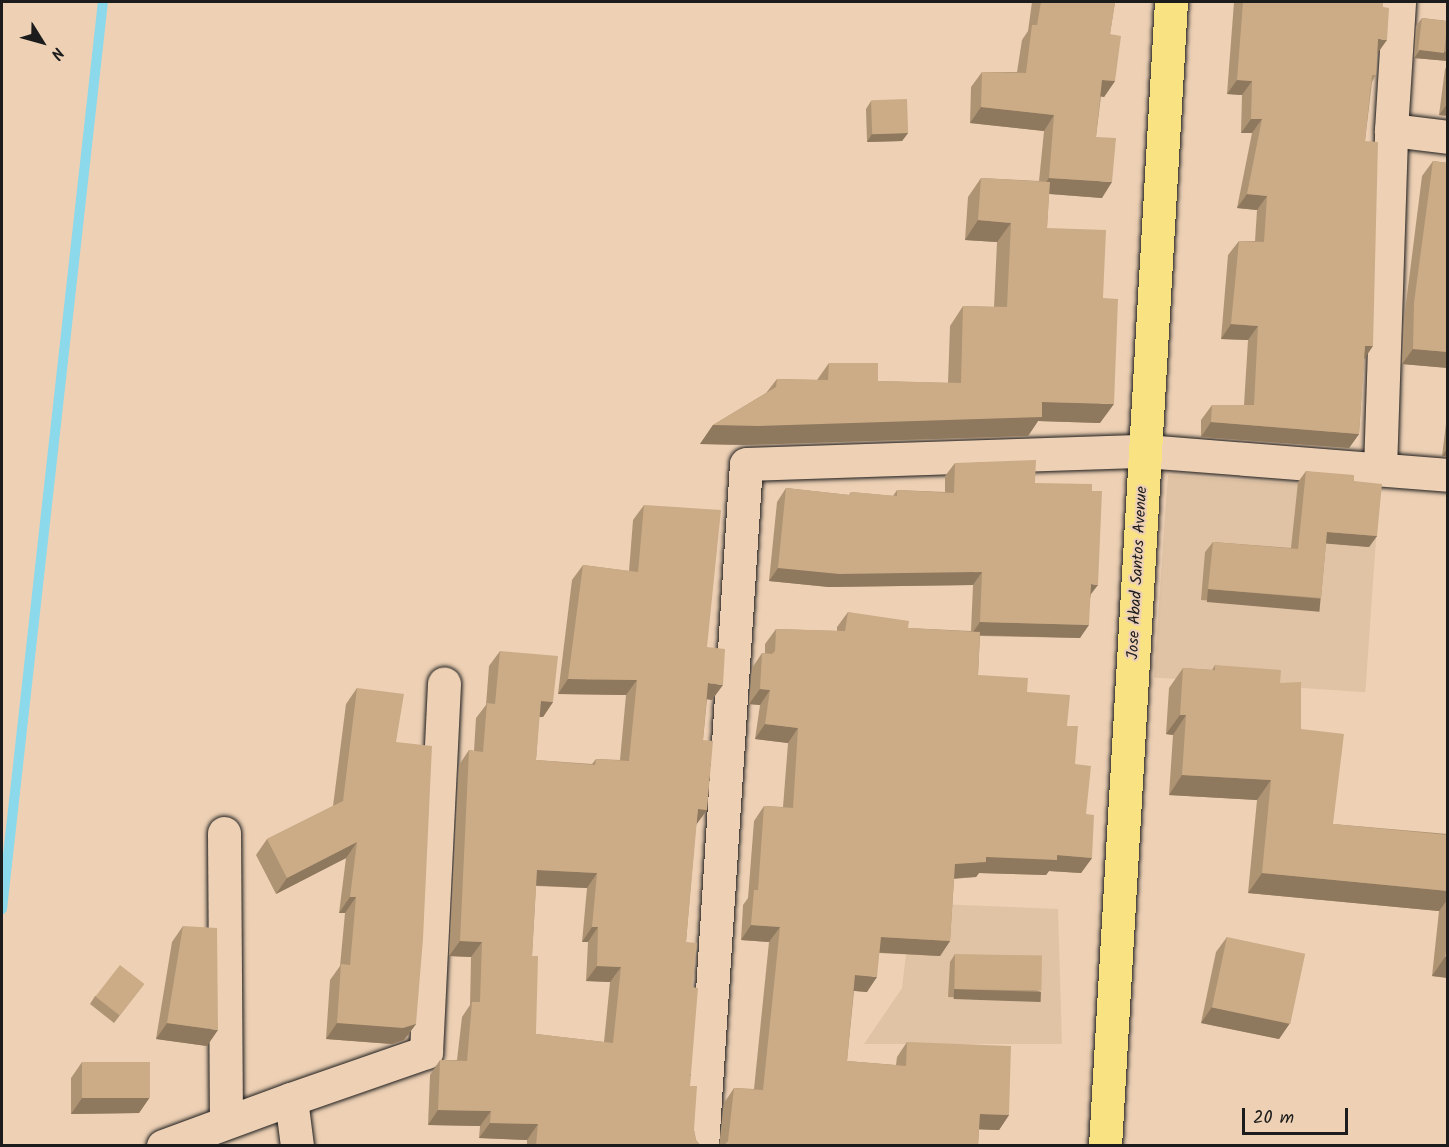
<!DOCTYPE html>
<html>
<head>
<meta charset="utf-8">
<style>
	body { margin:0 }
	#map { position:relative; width:1449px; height:1147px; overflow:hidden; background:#eed1b5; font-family:Kalam,sans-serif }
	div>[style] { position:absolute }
	.built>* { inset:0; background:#e0c3a4; transform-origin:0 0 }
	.stream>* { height:10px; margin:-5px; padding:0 5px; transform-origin:5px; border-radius:5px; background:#8bd9ea }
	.roads { filter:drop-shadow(0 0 2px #1c1c1c) drop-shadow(0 0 2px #1c1c1c) }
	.minor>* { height:33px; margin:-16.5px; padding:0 16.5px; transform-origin:16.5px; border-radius:16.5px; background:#eed1b5 }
	.highway>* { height:33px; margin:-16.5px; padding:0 16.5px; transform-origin:16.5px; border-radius:16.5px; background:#f8e281 }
	.wall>* { inset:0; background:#af9474 }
	.shaded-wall>* { inset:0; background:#8e785e; transform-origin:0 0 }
	.building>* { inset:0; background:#cbac87; transform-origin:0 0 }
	span { translate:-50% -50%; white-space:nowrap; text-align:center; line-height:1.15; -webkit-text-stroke:4.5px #eed1b5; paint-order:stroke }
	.street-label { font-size:16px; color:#1c1c1c }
	.frame { position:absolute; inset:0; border:3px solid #1c1c1c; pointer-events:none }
	.north { position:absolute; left:12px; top:12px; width:60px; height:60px; -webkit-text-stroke:4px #eed1b5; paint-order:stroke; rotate:127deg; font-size:16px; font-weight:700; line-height:24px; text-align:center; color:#1c1c1c }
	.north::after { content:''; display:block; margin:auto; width:21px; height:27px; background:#1c1c1c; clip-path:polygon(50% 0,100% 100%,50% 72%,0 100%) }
	.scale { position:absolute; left:1242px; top:1108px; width:106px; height:27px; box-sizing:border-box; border:3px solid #1c1c1c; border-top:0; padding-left:8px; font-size:18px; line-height:21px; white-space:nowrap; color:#1c1c1c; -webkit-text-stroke:4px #eed1b5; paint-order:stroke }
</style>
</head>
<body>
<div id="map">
	<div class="built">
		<div style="left:1168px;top:475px;width:212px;height:203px;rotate:4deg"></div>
		<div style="clip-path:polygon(912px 903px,1058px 909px,1062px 1044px,864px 1044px,902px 988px)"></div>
	</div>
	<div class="stream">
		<div style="left:2px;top:909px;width:913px;rotate:-83.65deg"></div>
	</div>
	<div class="roads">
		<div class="minor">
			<div style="left:1391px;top:130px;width:57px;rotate:7deg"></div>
			<div style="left:1380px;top:469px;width:339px;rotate:-88.1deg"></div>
			<div style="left:1391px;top:130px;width:128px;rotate:-86.4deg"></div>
			<div style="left:224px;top:833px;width:289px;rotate:89.6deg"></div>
			<div style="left:291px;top:1099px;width:143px;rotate:-19.2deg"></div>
			<div style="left:426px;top:1052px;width:369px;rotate:-87.2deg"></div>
			<div style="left:163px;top:1146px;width:136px;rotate:-20.2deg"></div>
			<div style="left:291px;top:1099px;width:47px;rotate:82.7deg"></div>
			<div style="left:702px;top:1146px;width:683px;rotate:-86.31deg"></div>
			<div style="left:746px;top:464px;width:399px;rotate:-1.9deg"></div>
			<div style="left:1145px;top:451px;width:304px;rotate:4.5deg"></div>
		</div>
		<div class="highway">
			<div style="left:1105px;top:1146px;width:1146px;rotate:-86.7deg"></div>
		</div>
	</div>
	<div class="wall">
		<div style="clip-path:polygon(1032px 2px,1115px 2px,1110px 34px,1115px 81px,1104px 97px,1101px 96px,1096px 137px,1102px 198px,1049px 194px,1047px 228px,1103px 298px,1100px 423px,1038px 421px,1028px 436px,745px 445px,700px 444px,713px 425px,766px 393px,777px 379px,817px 380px,829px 363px,878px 381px,948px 383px,950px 326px,963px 306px,994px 307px,997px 242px,965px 240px,968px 197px,981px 178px,1039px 181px,1044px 131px,970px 123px,971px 87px,982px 72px,1017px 72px,1022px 40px,1028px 31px)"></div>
		<div style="clip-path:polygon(1234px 2px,1383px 2px,1377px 54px,1376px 75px,1372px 82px,1365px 141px,1364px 359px,1359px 434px,1349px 448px,1201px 437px,1201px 420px,1212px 405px,1244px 405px,1248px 340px,1221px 339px,1228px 255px,1239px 241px,1255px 241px,1257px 210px,1237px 208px,1252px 133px,1241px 133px,1242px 95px,1227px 94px)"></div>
		<div style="clip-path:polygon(1422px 18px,1448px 21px,1448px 61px,1414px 58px,1416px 26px)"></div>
		<div style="clip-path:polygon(1448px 65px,1448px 116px,1439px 115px,1445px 69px)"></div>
		<div style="clip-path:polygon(871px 101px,908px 133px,902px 141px,867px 142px,866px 109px)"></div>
		<div style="clip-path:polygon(1433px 161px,1448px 163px,1448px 368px,1402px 364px,1404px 319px,1422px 176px)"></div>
		<div style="clip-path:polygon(1448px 408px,1448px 457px,1442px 456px)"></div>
		<div style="clip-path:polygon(955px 463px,1035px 483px,1091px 595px,1080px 638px,980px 636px,978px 675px,1027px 692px,1067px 726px,1086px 814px,1092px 858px,1081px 873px,1049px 871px,1046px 875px,979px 873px,976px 877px,954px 879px,950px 941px,940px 956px,879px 953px,867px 992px,854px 991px,847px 1061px,896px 1065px,897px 1057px,907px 1042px,1009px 1115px,999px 1130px,979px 1129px,978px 1146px,719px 1146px,724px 1103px,734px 1088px,754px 1089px,769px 942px,741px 940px,743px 905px,748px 898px,754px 821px,764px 806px,783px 807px,788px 743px,755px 739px,760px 705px,749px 704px,752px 668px,762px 653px,765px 653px,765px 644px,776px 629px,837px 631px,837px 627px,848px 612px,908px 628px,971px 631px,973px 585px,829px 587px,769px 581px,777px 502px,786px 488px,849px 495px,851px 492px,893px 496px,897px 490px,945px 492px,945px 476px)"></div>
		<div style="clip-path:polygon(1306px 471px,1354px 481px,1377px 536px,1369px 547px,1326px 543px,1321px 598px,1314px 609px,1201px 600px,1205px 552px,1213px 542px,1291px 548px,1298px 482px)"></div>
		<div style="clip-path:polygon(evenodd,644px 505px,707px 647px,712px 700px,707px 699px,703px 740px,707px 810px,696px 824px,686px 942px,692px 987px,690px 1086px,694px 1130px,696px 1140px,701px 1146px,527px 1146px,527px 1140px,479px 1138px,480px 1126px,428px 1125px,430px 1075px,440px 1060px,457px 1060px,462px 1017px,470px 1005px,471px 957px,449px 956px,459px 765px,469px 750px,474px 751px,476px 718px,486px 705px,489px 666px,500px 651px,553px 702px,543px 717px,539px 717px,536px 760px,592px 764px,596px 759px,620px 760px,626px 695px,558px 694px,572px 580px,583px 565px,629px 571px,633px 520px,644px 505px,536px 886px,587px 888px,582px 942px,588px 942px,586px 981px,610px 982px,604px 1042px,536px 1034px,532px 956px,536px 886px)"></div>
		<div style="clip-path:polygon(1215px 665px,1280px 683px,1301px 729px,1333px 824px,1448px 834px,1448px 978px,1432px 976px,1439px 911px,1248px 893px,1257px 800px,1169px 795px,1173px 735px,1166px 734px,1169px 688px,1183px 668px,1212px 670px)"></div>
		<div style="clip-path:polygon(357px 688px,396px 742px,416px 1024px,404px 1040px,392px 1044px,326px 1039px,330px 980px,340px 966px,345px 913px,339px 913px,346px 858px,276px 894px,256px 855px,267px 839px,333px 806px,346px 704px)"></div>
		<div style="clip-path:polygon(183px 926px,207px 1046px,156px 1039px,172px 942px)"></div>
		<div style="clip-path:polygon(1227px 937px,1290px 1023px,1279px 1039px,1201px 1023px,1216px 952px)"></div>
		<div style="clip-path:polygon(955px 954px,1041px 992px,1036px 1000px,948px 997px,950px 962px)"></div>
		<div style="clip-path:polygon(144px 984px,114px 1023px,90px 1004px,95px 996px)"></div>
		<div style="clip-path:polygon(82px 1062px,150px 1097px,139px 1113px,71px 1114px,71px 1078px)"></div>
	</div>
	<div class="shaded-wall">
		<div style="clip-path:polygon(1378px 39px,1387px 40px,1377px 54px)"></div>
		<div style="clip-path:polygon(1420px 50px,1448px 52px,1448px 61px,1414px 58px)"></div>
		<div style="clip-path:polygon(1102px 80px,1115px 81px,1104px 97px,1092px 95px)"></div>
		<div style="clip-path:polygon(1237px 80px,1252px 81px,1242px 95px,1227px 94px)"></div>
		<div style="clip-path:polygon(1448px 103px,1448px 116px,1439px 115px)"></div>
		<div style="clip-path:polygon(981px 107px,1054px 115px,1044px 131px,970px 123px)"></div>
		<div style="clip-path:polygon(1251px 119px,1262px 119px,1252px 133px,1241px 133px)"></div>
		<div style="clip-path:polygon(908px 133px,902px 141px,867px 142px,872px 134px)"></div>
		<div style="clip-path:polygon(1049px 178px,1112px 182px,1102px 198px,1038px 193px)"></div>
		<div style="clip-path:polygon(1247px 194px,1267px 196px,1257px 210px,1237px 208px)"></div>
		<div style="clip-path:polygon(978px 220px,1011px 223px,997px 242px,965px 240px)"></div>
		<div style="clip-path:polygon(1231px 324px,1258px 326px,1248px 340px,1221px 339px)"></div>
		<div style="clip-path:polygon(1365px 346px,1373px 346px,1363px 361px)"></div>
		<div style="clip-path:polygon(1413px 349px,1448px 352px,1448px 368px,1402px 364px)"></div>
		<div style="clip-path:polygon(1042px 402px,1114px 404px,1100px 423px,1038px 421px,1028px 436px,745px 445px,700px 444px,713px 425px)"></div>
		<div style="clip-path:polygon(1211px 422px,1359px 434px,1349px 448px,1201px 437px)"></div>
		<div style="clip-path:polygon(1448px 447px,1448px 457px,1442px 456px)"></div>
		<div style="clip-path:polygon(1327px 532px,1377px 536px,1369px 547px,1319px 543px)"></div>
		<div style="clip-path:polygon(778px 568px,982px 572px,973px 585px,829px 587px,769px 581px)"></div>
		<div style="clip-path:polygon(1091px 584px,1098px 585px,1088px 598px)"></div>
		<div style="left:1208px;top:589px;width:113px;height:13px;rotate:5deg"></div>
		<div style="clip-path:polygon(980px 622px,1089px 625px,1080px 638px,971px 635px)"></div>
		<div style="clip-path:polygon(568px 679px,637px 680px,626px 695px,558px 694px)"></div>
		<div style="clip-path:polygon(708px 683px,723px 685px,712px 700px,698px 698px)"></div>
		<div style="clip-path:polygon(760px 689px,770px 690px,760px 705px,749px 704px)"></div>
		<div style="clip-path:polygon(541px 701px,553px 702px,543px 717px,530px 716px)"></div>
		<div style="clip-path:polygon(1180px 715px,1186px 715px,1173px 735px,1166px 734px)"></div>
		<div style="clip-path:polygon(765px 724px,798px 728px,788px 743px,755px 739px)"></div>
		<div style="clip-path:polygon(1182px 775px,1271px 780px,1257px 800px,1169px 795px)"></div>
		<div style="clip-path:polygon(698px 809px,707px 810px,696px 825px)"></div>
		<div style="clip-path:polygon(357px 842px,346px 858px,276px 894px,287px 878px)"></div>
		<div style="clip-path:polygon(1057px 855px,1092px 858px,1081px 873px,1049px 871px,1046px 875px,979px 873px,976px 877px,944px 879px,955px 864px,986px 857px)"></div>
		<div style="clip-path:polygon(537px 870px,597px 873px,587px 888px,527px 885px)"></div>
		<div style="clip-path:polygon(1262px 873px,1448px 891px,1448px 899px,1439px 911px,1248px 893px)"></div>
		<div style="clip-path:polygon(350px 897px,356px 897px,345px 913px,339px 913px)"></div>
		<div style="clip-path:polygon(751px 925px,780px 927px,769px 942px,741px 940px)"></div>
		<div style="clip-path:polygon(592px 927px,598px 927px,588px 942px,582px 942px)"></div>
		<div style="clip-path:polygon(881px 937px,950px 941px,940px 956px,870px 952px)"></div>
		<div style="clip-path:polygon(460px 941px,482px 942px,471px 957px,449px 956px)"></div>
		<div style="clip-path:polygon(1445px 957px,1448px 957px,1448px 978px,1432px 976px)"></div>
		<div style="clip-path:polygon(597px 966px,621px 967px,610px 982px,586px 981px)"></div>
		<div style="clip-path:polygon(855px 975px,877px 977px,867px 992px,845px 990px)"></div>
		<div style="left:954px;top:989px;width:87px;height:10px;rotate:2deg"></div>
		<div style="clip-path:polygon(1212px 1007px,1290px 1023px,1279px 1039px,1201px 1023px)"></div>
		<div style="clip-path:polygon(167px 1023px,218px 1030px,207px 1046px,156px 1039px)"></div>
		<div style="clip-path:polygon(337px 1023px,416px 1024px,404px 1040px,392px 1044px,326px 1039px)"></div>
		<div style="clip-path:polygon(150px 1097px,139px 1113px,71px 1114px,82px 1098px)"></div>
		<div style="clip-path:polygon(438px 1110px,491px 1111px,480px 1126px,428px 1125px)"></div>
		<div style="clip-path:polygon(980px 1114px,1009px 1115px,999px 1130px,969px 1129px)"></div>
		<div style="clip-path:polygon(490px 1123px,538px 1124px,527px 1140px,479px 1138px)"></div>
	</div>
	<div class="building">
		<div style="clip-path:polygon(1041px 2px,1115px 2px,1110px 34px,1121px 36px,1115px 81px,1102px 80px,1096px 137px,1116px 138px,1112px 182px,1049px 178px,1054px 115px,981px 107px,982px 72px,1026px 73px,1032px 25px,1037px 25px)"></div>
		<div style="clip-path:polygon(1243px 2px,1383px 2px,1383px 7px,1389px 8px,1387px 40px,1378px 39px,1376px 75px,1372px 75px,1365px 141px,1378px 142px,1373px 346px,1365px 346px,1359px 434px,1211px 422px,1212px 405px,1254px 405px,1258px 326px,1231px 324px,1239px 241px,1264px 242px,1267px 196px,1247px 194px,1262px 119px,1251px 119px,1252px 81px,1237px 80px)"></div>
		<div style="left:1422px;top:18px;width:26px;height:32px;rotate:7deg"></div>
		<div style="left:907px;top:99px;width:34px;height:36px;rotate:88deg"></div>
		<div style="clip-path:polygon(1433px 161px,1448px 163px,1448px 352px,1413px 349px,1414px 303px)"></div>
		<div style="clip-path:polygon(981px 178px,1050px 182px,1047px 228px,1106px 230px,1103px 298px,1118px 299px,1114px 404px,1042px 402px,1042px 417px,758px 426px,713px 425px,776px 387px,777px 379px,828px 380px,829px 363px,878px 363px,878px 381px,961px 383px,963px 306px,1007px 307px,1011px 223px,978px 220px)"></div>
		<div style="clip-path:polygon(1036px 460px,1035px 483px,1092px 484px,1092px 491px,1102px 491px,1098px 585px,1091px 584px,1089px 625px,980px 622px,982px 572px,839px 574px,778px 568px,786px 488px,850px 495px,851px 492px,897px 496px,897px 490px,954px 493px,955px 463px)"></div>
		<div style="clip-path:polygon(1306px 471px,1354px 475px,1354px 481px,1382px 484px,1377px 536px,1327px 532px,1321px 598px,1208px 589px,1213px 542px,1298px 549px)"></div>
		<div style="clip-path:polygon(evenodd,644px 505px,721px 510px,707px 647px,725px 649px,723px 685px,708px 683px,703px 740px,713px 741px,707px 810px,698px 809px,686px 942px,697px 943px,692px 987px,698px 988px,690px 1086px,697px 1086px,694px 1130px,696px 1140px,701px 1146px,536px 1146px,538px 1124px,490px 1123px,491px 1111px,438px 1110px,440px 1060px,467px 1061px,472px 1002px,480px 1002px,482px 942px,460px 941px,469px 750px,483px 752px,487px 703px,495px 704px,500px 651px,558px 656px,553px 702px,541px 701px,536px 760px,595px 765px,596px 759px,629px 761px,637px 680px,568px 679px,583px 565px,638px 572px,644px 505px,537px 870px,597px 873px,592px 927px,598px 927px,597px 966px,621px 967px,613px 1043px,536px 1034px,538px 956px,532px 956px,537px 870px)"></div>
		<div style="clip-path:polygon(848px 612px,909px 621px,908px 628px,980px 632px,978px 675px,1028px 678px,1027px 692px,1070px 695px,1067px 726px,1078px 726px,1075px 764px,1091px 766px,1086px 814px,1094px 815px,1092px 858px,1057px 855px,1057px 860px,986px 857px,986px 862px,955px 864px,950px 941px,881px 937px,877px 977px,855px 975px,847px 1061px,906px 1066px,907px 1042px,1011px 1046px,1009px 1115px,980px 1114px,978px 1146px,723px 1146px,728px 1141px,734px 1088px,763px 1090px,780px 927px,751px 925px,754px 890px,758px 890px,764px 806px,793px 808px,798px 728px,765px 724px,770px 690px,760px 689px,762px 653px,772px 654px,775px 651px,776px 629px,845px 631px)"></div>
		<div style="clip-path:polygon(1215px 665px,1281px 670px,1280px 683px,1301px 682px,1301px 729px,1344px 734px,1333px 824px,1448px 835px,1448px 891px,1262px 873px,1271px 780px,1182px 775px,1186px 715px,1180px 715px,1183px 668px,1215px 670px)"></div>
		<div style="clip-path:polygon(357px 688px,404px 694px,396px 742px,432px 746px,423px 939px,416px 1024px,403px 1028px,337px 1023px,341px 964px,350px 965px,356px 897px,350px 897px,357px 842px,287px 878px,267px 839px,343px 801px)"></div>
		<div style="clip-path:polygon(183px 926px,217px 928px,218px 1030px,167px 1023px)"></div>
		<div style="left:1227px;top:937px;width:80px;height:72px;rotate:12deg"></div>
		<div style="clip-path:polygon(1448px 938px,1448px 957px,1445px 957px)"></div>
		<div style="left:955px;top:954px;width:87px;height:35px;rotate:1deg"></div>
		<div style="left:120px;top:965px;width:31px;height:40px;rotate:38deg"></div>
		<div style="left:82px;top:1062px;width:68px;height:36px"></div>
	</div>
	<div class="street-label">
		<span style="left:1138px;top:573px;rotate:-87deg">Jose Abad Santos Avenue</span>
	</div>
	<div class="frame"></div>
	<div class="north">N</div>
	<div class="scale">20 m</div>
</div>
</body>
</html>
